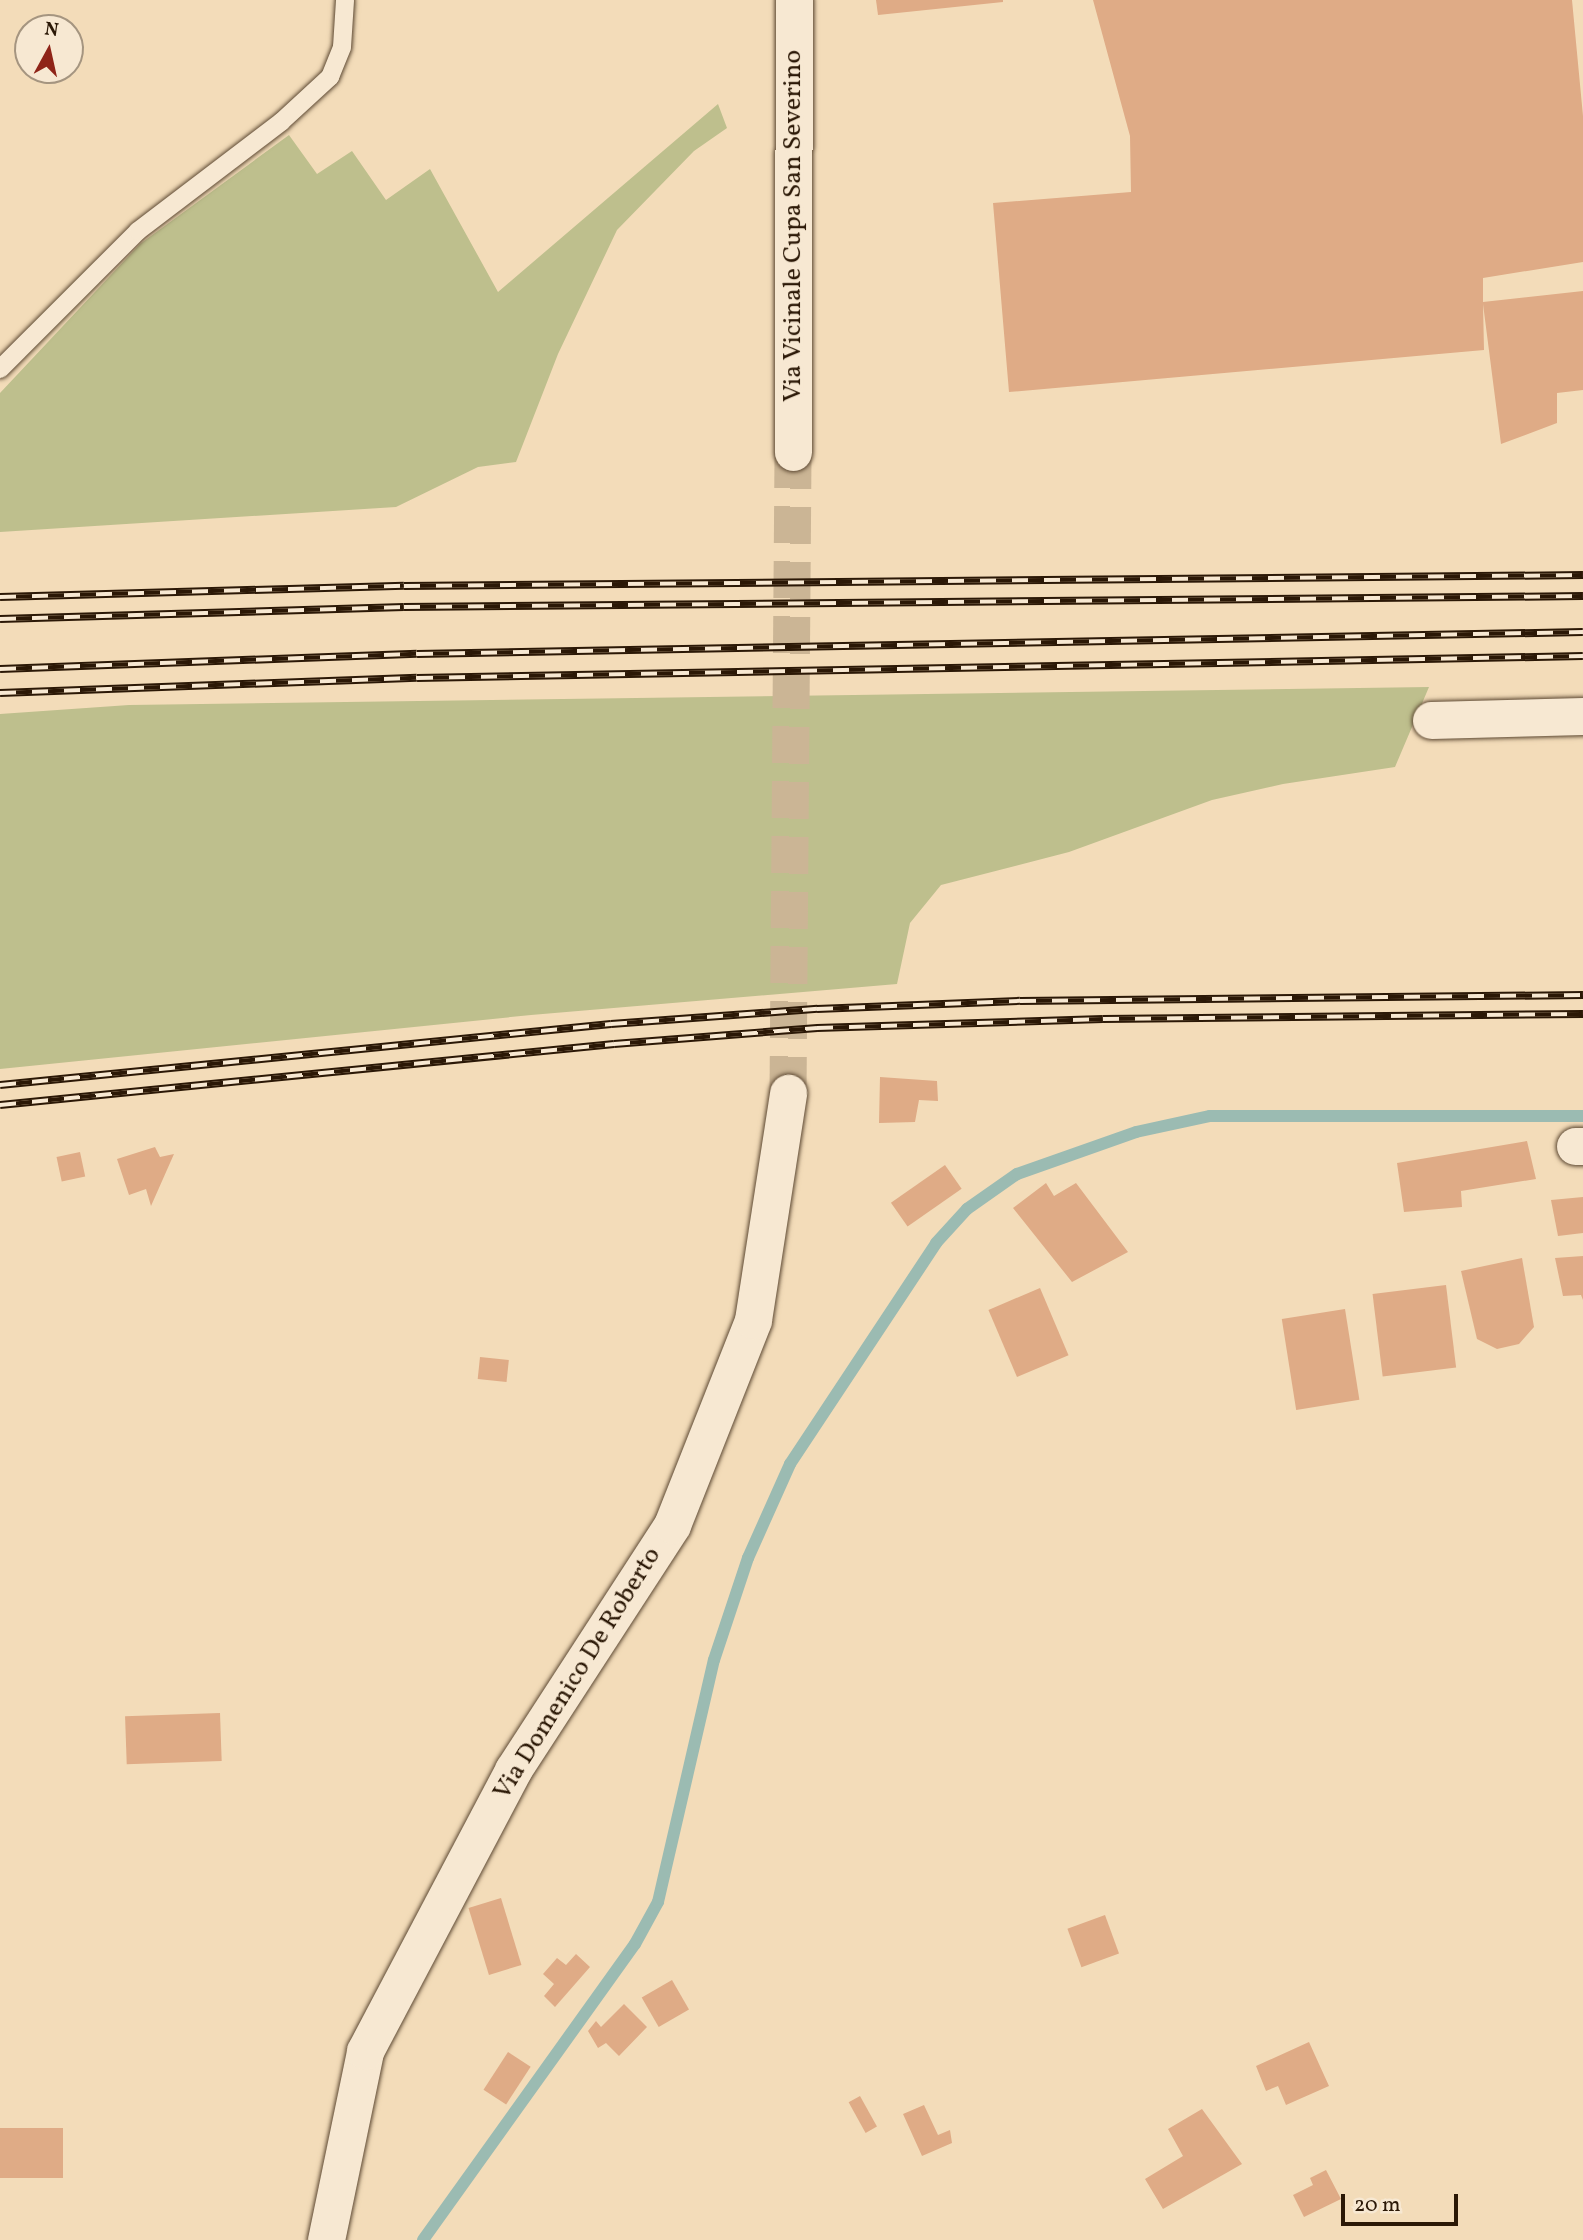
<!DOCTYPE html>
<html>
<head>
<meta charset="utf-8">
<style>
	body { margin:0 }
	#map { position:relative; width:1583px; height:2240px; overflow:hidden; background:#f3dcb9; font-family:Vollkorn,serif }
	div>[style] { position:absolute }
	.green>* { inset:0; background:#bebf8d }
	.stream>* { height:12px; margin:-6px; padding:0 6px; transform-origin:6px; border-radius:6px; background:#9bbbb2 }
	.building>* { inset:0; background:#dfab86; transform-origin:0 0 }
	.street-tunnel>* { height:37px; margin-top:-18.5px; transform-origin:0; background:repeating-linear-gradient(90deg,#cbb595 0 37px,transparent 0 55px) }
	.roads { filter:drop-shadow(0 0 2px #5d4933) drop-shadow(0 0 2px #5d4933) }
	.lane>* { height:18px; margin:-9px; padding:0 9px; transform-origin:9px; border-radius:9px; background:#f7e8d2 }
	.street>* { height:37px; margin:-18.5px; padding:0 18.5px; transform-origin:18.5px; border-radius:18.5px; background:#f7e8d2 }
	.rail>* { height:8px; margin-top:-4px; transform-origin:0; background:repeating-linear-gradient(90deg,#f7e8d2 0 16px,#2b1806 0 32px); box-sizing:border-box; border-block:2px solid #2b1806 }
	span { translate:-50% -50%; white-space:nowrap; text-align:center; line-height:1.15; -webkit-text-stroke:5px #f7e8d2; paint-order:stroke }
	.street-label { font-size:26px; color:#2b1806 }
	.north { position:absolute; left:14px; top:14px; width:70px; height:70px; box-sizing:border-box; background:#f7e8d2; border:2px solid #a59580; border-radius:50%; rotate:8deg; font-size:19px; font-weight:700; line-height:28px; text-align:center; color:#2b1806 }
	.north::after { content:''; display:block; margin:auto; width:24px; height:32px; background:#8f2418; clip-path:polygon(50% 0,100% 100%,50% 72%,0 100%) }
	.scale { position:absolute; left:1341px; top:2194px; width:117px; height:32px; box-sizing:border-box; border:4px solid #2b1806; border-top:0; padding-left:9px; font-size:21px; line-height:24px; white-space:nowrap; color:#2b1806; -webkit-text-stroke:5px #f7e8d2; paint-order:stroke }
</style>
</head>
<body>
<div id="map">
	<div class="green">
		<div style="clip-path:polygon(718px 104px,727px 128px,694px 151px,617px 230px,558px 354px,516px 462px,478px 467px,396px 507px,0 532px,0 393px,140px 244px,289px 135px,317px 174px,352px 151px,386px 200px,430px 169px,498px 292px)"></div>
		<div style="clip-path:polygon(1429px 687px,1395px 767px,1283px 784px,1212px 800px,1069px 852px,941px 885px,910px 923px,897px 984px,531px 1015px,0 1069px,0 714px,129px 705px)"></div>
	</div>
	<div class="stream">
		<div style="left:423px;top:2240px;width:364px;rotate:-54.4deg"></div>
		<div style="left:635px;top:1944px;width:48px;rotate:-61.3deg"></div>
		<div style="left:658px;top:1902px;width:248px;rotate:-77deg"></div>
		<div style="left:714px;top:1660px;width:108px;rotate:-71.6deg"></div>
		<div style="left:748px;top:1558px;width:103px;rotate:-65.9deg"></div>
		<div style="left:790px;top:1464px;width:265px;rotate:-56.5deg"></div>
		<div style="left:936px;top:1243px;width:46px;rotate:-47.6deg"></div>
		<div style="left:967px;top:1209px;width:61px;rotate:-35deg"></div>
		<div style="left:1017px;top:1174px;width:126px;rotate:-19.4deg"></div>
		<div style="left:1136px;top:1132px;width:76px;rotate:-12.2deg"></div>
		<div style="left:1210px;top:1116px;width:373px"></div>
	</div>
	<div class="building">
		<div style="clip-path:polygon(876px 0,1003px 0,1003px 2px,878px 15px)"></div>
		<div style="clip-path:polygon(1093px 0,1572px 0,1583px 116px,1583px 262px,1483px 278px,1483px 302px,1583px 291px,1583px 390px,1557px 393px,1557px 423px,1501px 444px,1483px 304px,1484px 350px,1009px 392px,993px 203px,1131px 192px,1130px 136px)"></div>
		<div style="clip-path:polygon(880px 1077px,937px 1081px,938px 1101px,919px 1100px,915px 1122px,879px 1123px)"></div>
		<div style="clip-path:polygon(1527px 1141px,1536px 1179px,1461px 1191px,1462px 1207px,1404px 1212px,1397px 1163px)"></div>
		<div style="clip-path:polygon(155px 1147px,160px 1157px,174px 1154px,151px 1206px,146px 1189px,129px 1195px,117px 1159px)"></div>
		<div style="left:80px;top:1152px;width:25px;height:24px;rotate:78deg"></div>
		<div style="left:945px;top:1165px;width:29px;height:66px;rotate:55deg"></div>
		<div style="clip-path:polygon(1046px 1183px,1054px 1196px,1076px 1183px,1128px 1252px,1072px 1282px,1013px 1208px)"></div>
		<div style="clip-path:polygon(1583px 1197px,1583px 1233px,1558px 1236px,1551px 1200px)"></div>
		<div style="clip-path:polygon(1583px 1256px,1583px 1300px,1581px 1295px,1563px 1296px,1555px 1258px)"></div>
		<div style="clip-path:polygon(1522px 1258px,1534px 1327px,1519px 1344px,1497px 1349px,1477px 1339px,1461px 1271px)"></div>
		<div style="left:1446px;top:1285px;width:83px;height:74px;rotate:83deg"></div>
		<div style="left:1040px;top:1288px;width:73px;height:56px;rotate:67deg"></div>
		<div style="left:1345px;top:1309px;width:92px;height:64px;rotate:81deg"></div>
		<div style="left:480px;top:1357px;width:29px;height:22px;rotate:6deg"></div>
		<div style="left:220px;top:1713px;width:48px;height:95px;rotate:88deg"></div>
		<div style="left:501px;top:1898px;width:70px;height:34px;rotate:73deg"></div>
		<div style="left:1105px;top:1915px;width:41px;height:40px;rotate:70deg"></div>
		<div style="clip-path:polygon(576px 1954px,590px 1967px,555px 2007px,544px 1996px,554px 1984px,543px 1974px,557px 1958px,566px 1965px)"></div>
		<div style="left:672px;top:1980px;width:34px;height:35px;rotate:60deg"></div>
		<div style="clip-path:polygon(624px 2004px,647px 2027px,619px 2056px,606px 2043px,598px 2048px,588px 2031px,596px 2021px,601px 2027px)"></div>
		<div style="clip-path:polygon(1309px 2042px,1329px 2086px,1286px 2105px,1278px 2086px,1266px 2091px,1256px 2066px)"></div>
		<div style="left:508px;top:2052px;width:27px;height:45px;rotate:33deg"></div>
		<div style="left:860px;top:2096px;width:35px;height:13px;rotate:61deg"></div>
		<div style="clip-path:polygon(924px 2105px,938px 2135px,950px 2130px,952px 2143px,922px 2156px,903px 2114px)"></div>
		<div style="clip-path:polygon(1202px 2109px,1242px 2164px,1163px 2209px,1145px 2179px,1183px 2156px,1168px 2129px)"></div>
		<div style="left:0;top:2128px;width:63px;height:50px"></div>
		<div style="clip-path:polygon(1326px 2170px,1341px 2199px,1304px 2217px,1293px 2195px,1313px 2185px,1310px 2178px)"></div>
	</div>
	<div class="street-tunnel">
		<div style="left:788px;top:1093px;width:641px;rotate:-89.55deg"></div>
	</div>
	<div class="roads">
		<div class="lane">
			<div style="left:0;top:369px;width:195px;rotate:-45deg"></div>
			<div style="left:138px;top:231px;width:180px;rotate:-37.3deg"></div>
			<div style="left:281px;top:122px;width:67px;rotate:-42.6deg"></div>
			<div style="left:330px;top:77px;width:32px;rotate:-68deg"></div>
			<div style="left:342px;top:47px;width:47px;rotate:-86.3deg"></div>
		</div>
		<div class="street">
			<div style="left:793px;top:452px;width:452px;rotate:-89.9deg"></div>
			<div style="left:1431px;top:720px;width:152px;rotate:-1.5deg"></div>
			<div style="left:1575px;top:1146px;width:8px"></div>
			<div style="left:326px;top:2240px;width:193px;rotate:-78.3deg"></div>
			<div style="left:365px;top:2051px;width:318px;rotate:-62.2deg"></div>
			<div style="left:513px;top:1770px;width:292px;rotate:-57deg"></div>
			<div style="left:672px;top:1525px;width:220px;rotate:-68.4deg"></div>
			<div style="left:753px;top:1320px;width:230px;rotate:-81.2deg"></div>
		</div>
	</div>
	<div class="rail">
		<div style="left:0;top:597px;width:404px;rotate:-1.6deg"></div>
		<div style="left:404px;top:586px;width:1179px;rotate:-0.53deg"></div>
		<div style="left:0;top:619px;width:404px;rotate:-1.7deg"></div>
		<div style="left:404px;top:607px;width:1179px;rotate:-0.53deg"></div>
		<div style="left:0;top:669px;width:417px;rotate:-2.1deg"></div>
		<div style="left:417px;top:654px;width:1166px;rotate:-1.08deg"></div>
		<div style="left:0;top:693px;width:417px;rotate:-2.1deg"></div>
		<div style="left:417px;top:678px;width:1166px;rotate:-1.08deg"></div>
		<div style="left:0;top:1085px;width:614px;rotate:-5.7deg"></div>
		<div style="left:611px;top:1024px;width:207px;rotate:-4.2deg"></div>
		<div style="left:817px;top:1009px;width:203px;rotate:-2.3deg"></div>
		<div style="left:1020px;top:1001px;width:563px;rotate:-0.61deg"></div>
		<div style="left:0;top:1105px;width:617px;rotate:-5.67deg"></div>
		<div style="left:614px;top:1044px;width:204px;rotate:-4.5deg"></div>
		<div style="left:817px;top:1028px;width:286px;rotate:-1.8deg"></div>
		<div style="left:1103px;top:1019px;width:480px;rotate:-0.6deg"></div>
	</div>
	<div class="street-label">
		<span style="left:794px;top:226px;rotate:-90deg">Via Vicinale Cupa San Severino</span>
		<span style="left:578px;top:1674px;rotate:-58deg">Via Domenico De Roberto</span>
	</div>
	<div class="north">N</div>
	<div class="scale">20 m</div>
</div>
</body>
</html>
